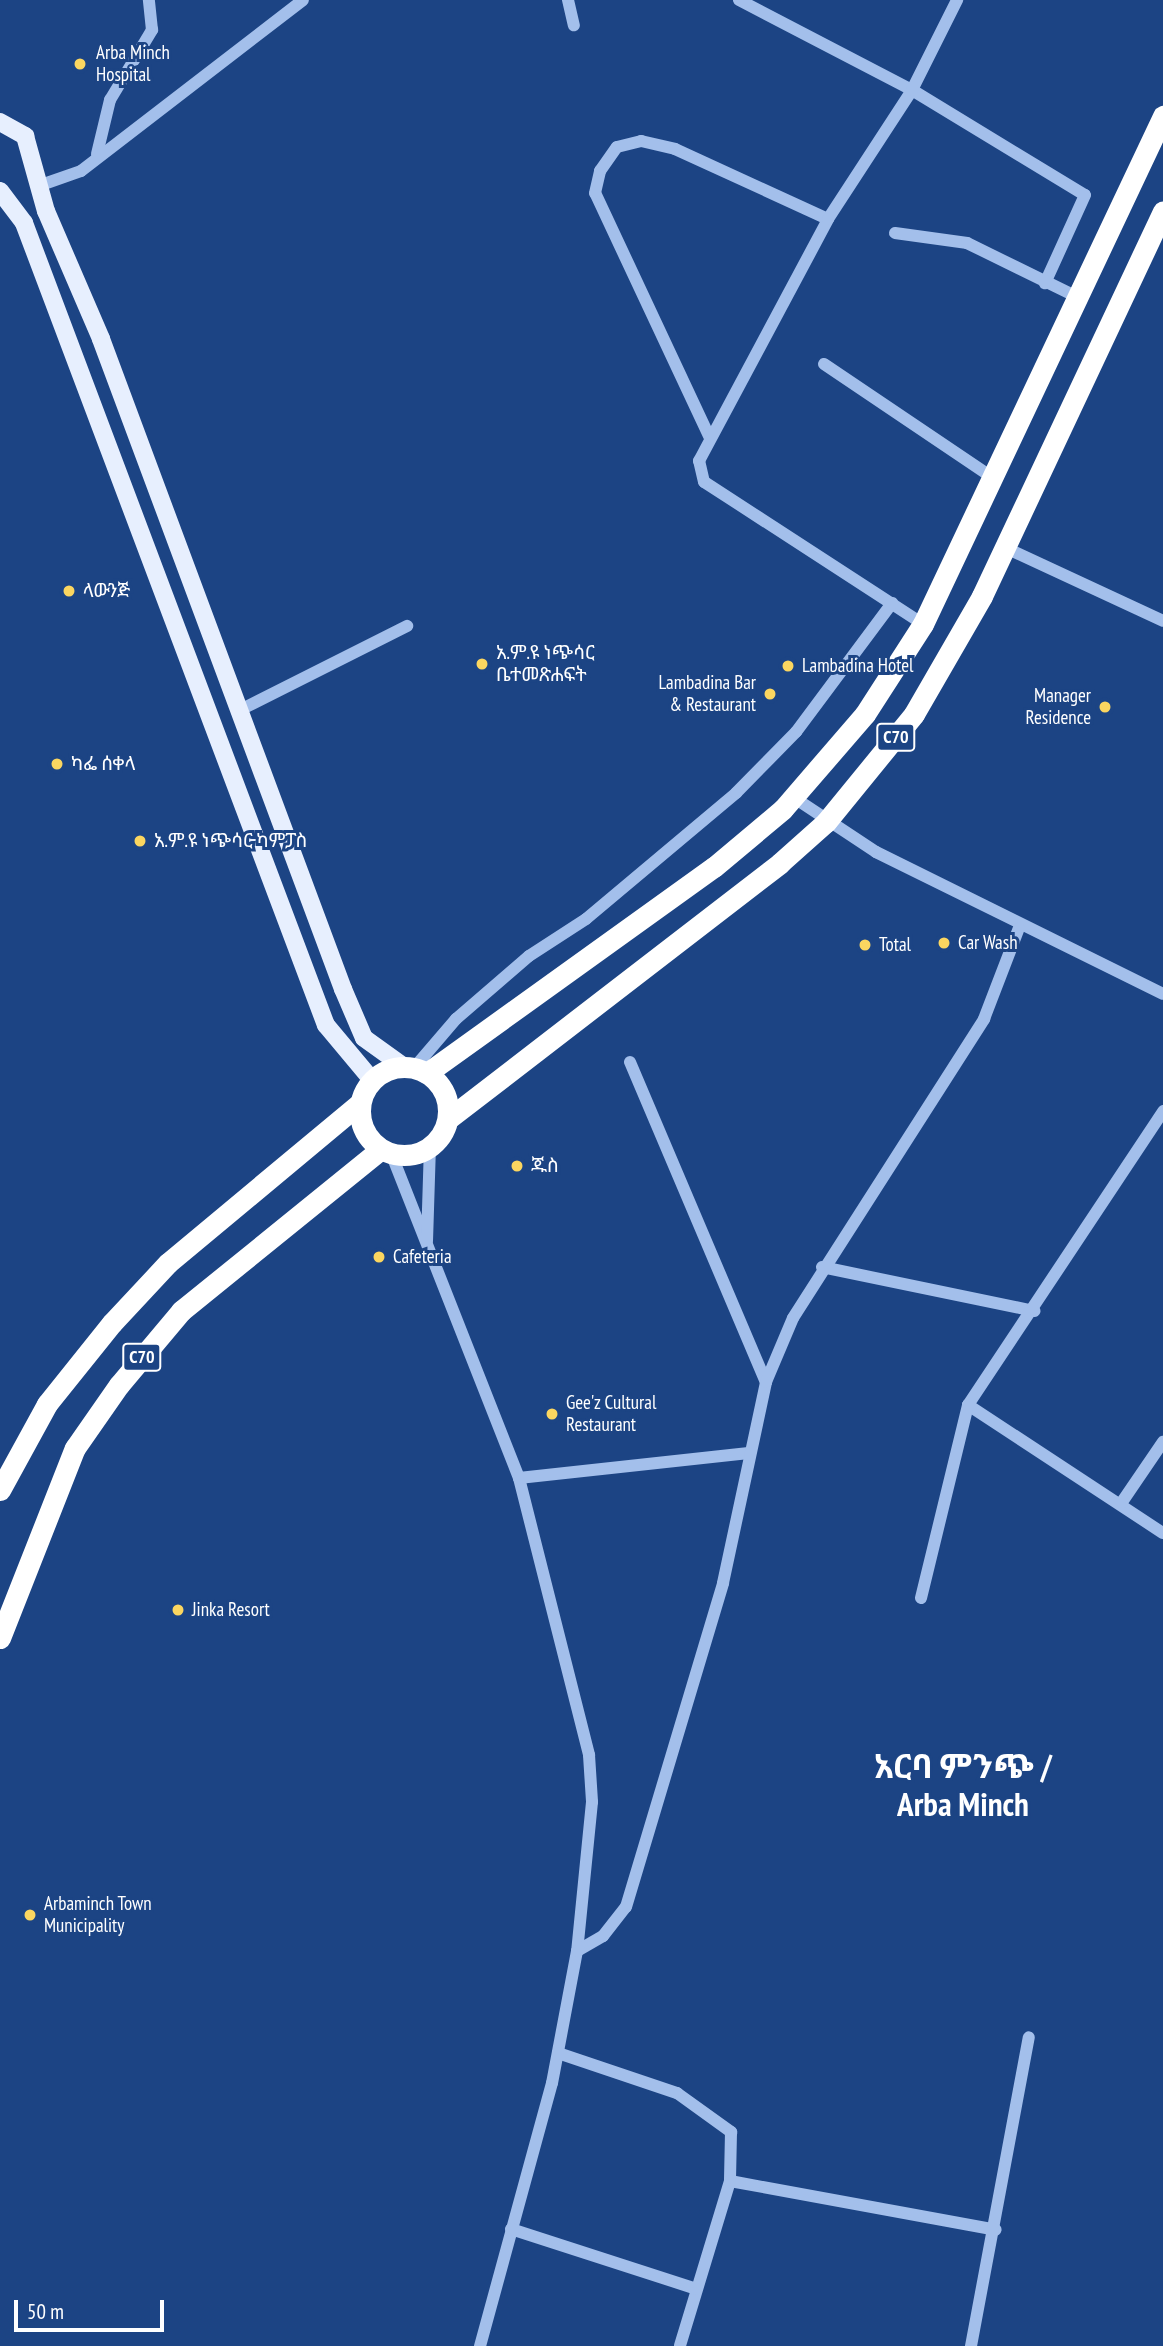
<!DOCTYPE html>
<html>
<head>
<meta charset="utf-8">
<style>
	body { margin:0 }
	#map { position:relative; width:1163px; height:2346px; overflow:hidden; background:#1c4484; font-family:"PT Sans Narrow","Noto Sans Ethiopic",sans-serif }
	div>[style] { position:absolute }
	.minor>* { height:12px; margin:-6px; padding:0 6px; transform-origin:6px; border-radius:6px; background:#a3bfeb }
	.major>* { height:18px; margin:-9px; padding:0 9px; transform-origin:9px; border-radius:9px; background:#e7effe }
	.highway>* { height:21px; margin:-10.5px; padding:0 10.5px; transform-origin:10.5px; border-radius:10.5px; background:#fff }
	.highway>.ring { margin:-10.5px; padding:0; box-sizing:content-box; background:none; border:21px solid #fff; border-radius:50% }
	.dots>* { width:19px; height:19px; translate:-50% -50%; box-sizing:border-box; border:4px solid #1c4484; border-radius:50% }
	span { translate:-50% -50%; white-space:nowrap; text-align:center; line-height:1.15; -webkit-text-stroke:6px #1c4484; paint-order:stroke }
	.shield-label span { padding:2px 5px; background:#1c4484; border:2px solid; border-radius:5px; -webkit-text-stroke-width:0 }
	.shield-label { font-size:18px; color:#fff; font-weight:700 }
	.poi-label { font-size:19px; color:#fff }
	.left { translate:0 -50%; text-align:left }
	.right { translate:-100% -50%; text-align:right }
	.town-label { font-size:33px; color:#fff; font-weight:700 }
	.scale { position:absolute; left:14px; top:2300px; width:150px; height:32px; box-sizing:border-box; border:4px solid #fff; border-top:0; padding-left:9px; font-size:21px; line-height:24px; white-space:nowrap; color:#fff; -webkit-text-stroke:5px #1c4484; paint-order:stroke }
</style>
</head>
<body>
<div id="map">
	<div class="minor">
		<div style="left:568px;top:0;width:26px;rotate:77deg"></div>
		<div style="left:739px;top:0;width:195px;rotate:27.5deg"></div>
		<div style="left:912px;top:90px;width:202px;rotate:31.3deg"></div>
		<div style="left:1085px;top:195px;width:97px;rotate:114.4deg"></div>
		<div style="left:97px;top:154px;width:56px;rotate:-76.5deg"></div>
		<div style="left:110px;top:100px;width:82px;rotate:-59deg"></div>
		<div style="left:152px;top:30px;width:30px;rotate:-96deg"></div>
		<div style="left:41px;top:185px;width:42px;rotate:-19.3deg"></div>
		<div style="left:81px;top:171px;width:280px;rotate:-37.6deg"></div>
		<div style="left:895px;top:233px;width:73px;rotate:7.9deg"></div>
		<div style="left:967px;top:243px;width:123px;rotate:26.1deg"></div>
		<div style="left:824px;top:364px;width:204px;rotate:34deg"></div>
		<div style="left:709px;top:436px;width:268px;rotate:-115.1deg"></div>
		<div style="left:595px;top:193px;width:23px;rotate:-77deg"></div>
		<div style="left:600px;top:171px;width:29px;rotate:-55deg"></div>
		<div style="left:617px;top:147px;width:25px;rotate:-14deg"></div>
		<div style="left:641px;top:141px;width:35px;rotate:13deg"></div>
		<div style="left:675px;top:149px;width:168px;rotate:24.6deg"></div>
		<div style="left:1006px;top:548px;width:173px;rotate:24.9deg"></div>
		<div style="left:923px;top:624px;width:261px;rotate:-147deg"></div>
		<div style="left:704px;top:482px;width:22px;rotate:-103deg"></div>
		<div style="left:699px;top:461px;width:274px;rotate:-61.9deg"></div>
		<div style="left:828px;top:219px;width:154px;rotate:-56.9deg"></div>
		<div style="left:912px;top:90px;width:101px;rotate:-63.4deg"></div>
		<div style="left:242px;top:709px;width:185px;rotate:-26.7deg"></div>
		<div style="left:793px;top:797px;width:100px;rotate:33.5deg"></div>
		<div style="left:876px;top:852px;width:320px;rotate:26.3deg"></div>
		<div style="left:630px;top:1062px;width:348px;rotate:67deg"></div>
		<div style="left:414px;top:1068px;width:65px;rotate:-49.4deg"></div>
		<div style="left:456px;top:1019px;width:96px;rotate:-40.8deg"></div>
		<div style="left:529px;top:956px;width:68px;rotate:-33deg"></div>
		<div style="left:586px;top:919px;width:196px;rotate:-40deg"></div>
		<div style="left:736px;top:793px;width:86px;rotate:-45.5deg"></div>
		<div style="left:796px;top:732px;width:161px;rotate:-53.3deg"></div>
		<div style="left:391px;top:1153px;width:349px;rotate:68.5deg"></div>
		<div style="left:519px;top:1478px;width:286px;rotate:75.8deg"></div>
		<div style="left:589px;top:1755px;width:47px;rotate:86.3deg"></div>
		<div style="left:592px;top:1802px;width:150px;rotate:95.7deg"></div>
		<div style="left:577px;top:1951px;width:134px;rotate:100.7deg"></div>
		<div style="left:552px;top:2083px;width:273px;rotate:105.3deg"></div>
		<div style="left:427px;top:1241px;width:94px;rotate:-88.2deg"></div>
		<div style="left:822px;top:1267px;width:217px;rotate:11.7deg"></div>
		<div style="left:968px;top:1405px;width:233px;rotate:33.3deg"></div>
		<div style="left:519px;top:1478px;width:231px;rotate:-6.2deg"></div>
		<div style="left:1122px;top:1502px;width:73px;rotate:-55.7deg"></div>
		<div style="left:921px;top:1598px;width:199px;rotate:-76.3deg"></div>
		<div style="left:968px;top:1405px;width:353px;rotate:-56.4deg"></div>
		<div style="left:577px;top:1951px;width:30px;rotate:-30deg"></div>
		<div style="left:603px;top:1936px;width:37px;rotate:-52deg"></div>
		<div style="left:626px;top:1907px;width:338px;rotate:-73.3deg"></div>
		<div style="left:723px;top:1583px;width:206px;rotate:-77.9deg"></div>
		<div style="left:766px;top:1382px;width:69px;rotate:-67.1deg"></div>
		<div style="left:793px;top:1318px;width:355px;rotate:-57.4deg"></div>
		<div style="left:984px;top:1019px;width:97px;rotate:-69deg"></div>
		<div style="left:558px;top:2053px;width:126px;rotate:18.6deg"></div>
		<div style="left:677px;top:2093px;width:67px;rotate:35.8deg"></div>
		<div style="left:731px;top:2132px;width:49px;rotate:91.2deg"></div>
		<div style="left:730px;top:2181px;width:172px;rotate:106.9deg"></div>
		<div style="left:730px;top:2181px;width:270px;rotate:10.4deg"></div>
		<div style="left:511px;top:2229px;width:195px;rotate:17.9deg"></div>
		<div style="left:971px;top:2346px;width:314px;rotate:-79.4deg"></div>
	</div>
	<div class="major">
		<div style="left:0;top:122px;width:29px;rotate:29deg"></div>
		<div style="left:25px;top:136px;width:78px;rotate:74.4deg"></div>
		<div style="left:46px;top:211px;width:139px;rotate:66.7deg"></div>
		<div style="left:101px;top:339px;width:694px;rotate:69.58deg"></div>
		<div style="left:343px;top:989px;width:53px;rotate:66.8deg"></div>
		<div style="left:364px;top:1038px;width:48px;rotate:35.7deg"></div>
		<div style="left:0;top:191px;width:40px;rotate:53deg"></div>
		<div style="left:24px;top:223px;width:857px;rotate:69.37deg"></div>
		<div style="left:326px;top:1025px;width:72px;rotate:50.1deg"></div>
	</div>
	<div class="highway">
		<div class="ring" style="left:360px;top:1067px;width:67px;height:67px"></div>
		<div style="left:427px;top:1073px;width:353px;rotate:-35.7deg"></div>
		<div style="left:714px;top:867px;width:90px;rotate:-40deg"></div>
		<div style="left:783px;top:809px;width:125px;rotate:-49.2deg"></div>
		<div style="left:865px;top:714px;width:107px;rotate:-57.2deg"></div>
		<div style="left:923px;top:624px;width:562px;rotate:-64.71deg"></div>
		<div style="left:448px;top:1119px;width:419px;rotate:-37.6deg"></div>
		<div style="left:780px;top:863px;width:62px;rotate:-41.7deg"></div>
		<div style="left:826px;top:822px;width:139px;rotate:-50.8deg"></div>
		<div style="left:914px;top:714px;width:136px;rotate:-60deg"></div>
		<div style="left:982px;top:596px;width:425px;rotate:-64.8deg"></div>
		<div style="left:0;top:1490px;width:98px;rotate:-61.3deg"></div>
		<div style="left:47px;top:1404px;width:104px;rotate:-51.3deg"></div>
		<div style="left:112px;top:1323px;width:82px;rotate:-47deg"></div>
		<div style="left:168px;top:1263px;width:250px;rotate:-39.8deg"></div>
		<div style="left:0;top:1638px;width:204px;rotate:-68.5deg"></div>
		<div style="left:75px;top:1448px;width:77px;rotate:-55.1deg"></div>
		<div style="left:119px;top:1385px;width:97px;rotate:-50deg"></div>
		<div style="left:181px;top:1311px;width:257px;rotate:-39deg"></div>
	</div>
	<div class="dots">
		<div style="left:80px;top:64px;background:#fbd660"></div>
		<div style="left:69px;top:591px;background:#fbd660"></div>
		<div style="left:482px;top:664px;background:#fbd660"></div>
		<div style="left:788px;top:666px;background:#fbd660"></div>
		<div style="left:770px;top:694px;background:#fbd660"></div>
		<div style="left:1105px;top:707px;background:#fbd660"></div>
		<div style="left:57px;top:764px;background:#fbd660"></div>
		<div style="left:140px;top:841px;background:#fbd660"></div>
		<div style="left:944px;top:943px;background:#fbd660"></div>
		<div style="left:865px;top:945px;background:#fbd660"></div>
		<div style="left:517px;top:1166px;background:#fbd660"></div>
		<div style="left:379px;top:1257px;background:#fbd660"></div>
		<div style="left:552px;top:1414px;background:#fbd660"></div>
		<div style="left:178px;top:1610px;background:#fbd660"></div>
		<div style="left:30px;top:1915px;background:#fbd660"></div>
	</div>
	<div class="shield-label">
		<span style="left:896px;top:737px">C70</span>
		<span style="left:142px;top:1357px">C70</span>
	</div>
	<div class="poi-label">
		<span class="left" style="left:96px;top:64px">Arba Minch<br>Hospital</span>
		<span class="left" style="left:83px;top:591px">ላውንጅ</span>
		<span class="left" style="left:496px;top:664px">አ.ም.ዩ ነጭሳር<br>ቤተመጽሐፍት</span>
		<span class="left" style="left:802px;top:666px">Lambadina Hotel</span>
		<span class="right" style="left:756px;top:694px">Lambadina Bar<br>&amp; Restaurant</span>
		<span class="right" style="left:1091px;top:707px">Manager<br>Residence</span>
		<span class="left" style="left:71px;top:764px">ካፌ ሰቀላ</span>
		<span class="left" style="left:154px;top:841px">አ.ም.ዩ ነጭሳር ካምፓስ</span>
		<span class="left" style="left:958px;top:943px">Car Wash</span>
		<span class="left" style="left:879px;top:945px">Total</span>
		<span class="left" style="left:531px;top:1166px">ጁስ</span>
		<span class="left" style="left:393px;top:1257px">Cafeteria</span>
		<span class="left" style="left:566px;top:1414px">Gee'z Cultural<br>Restaurant</span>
		<span class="left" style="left:192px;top:1610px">Jinka Resort</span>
		<span class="left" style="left:44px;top:1915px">Arbaminch Town<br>Municipality</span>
	</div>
	<div class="town-label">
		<span style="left:963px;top:1785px">አርባ ምንጭ /<br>Arba Minch</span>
	</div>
	<div class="scale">50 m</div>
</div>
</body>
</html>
